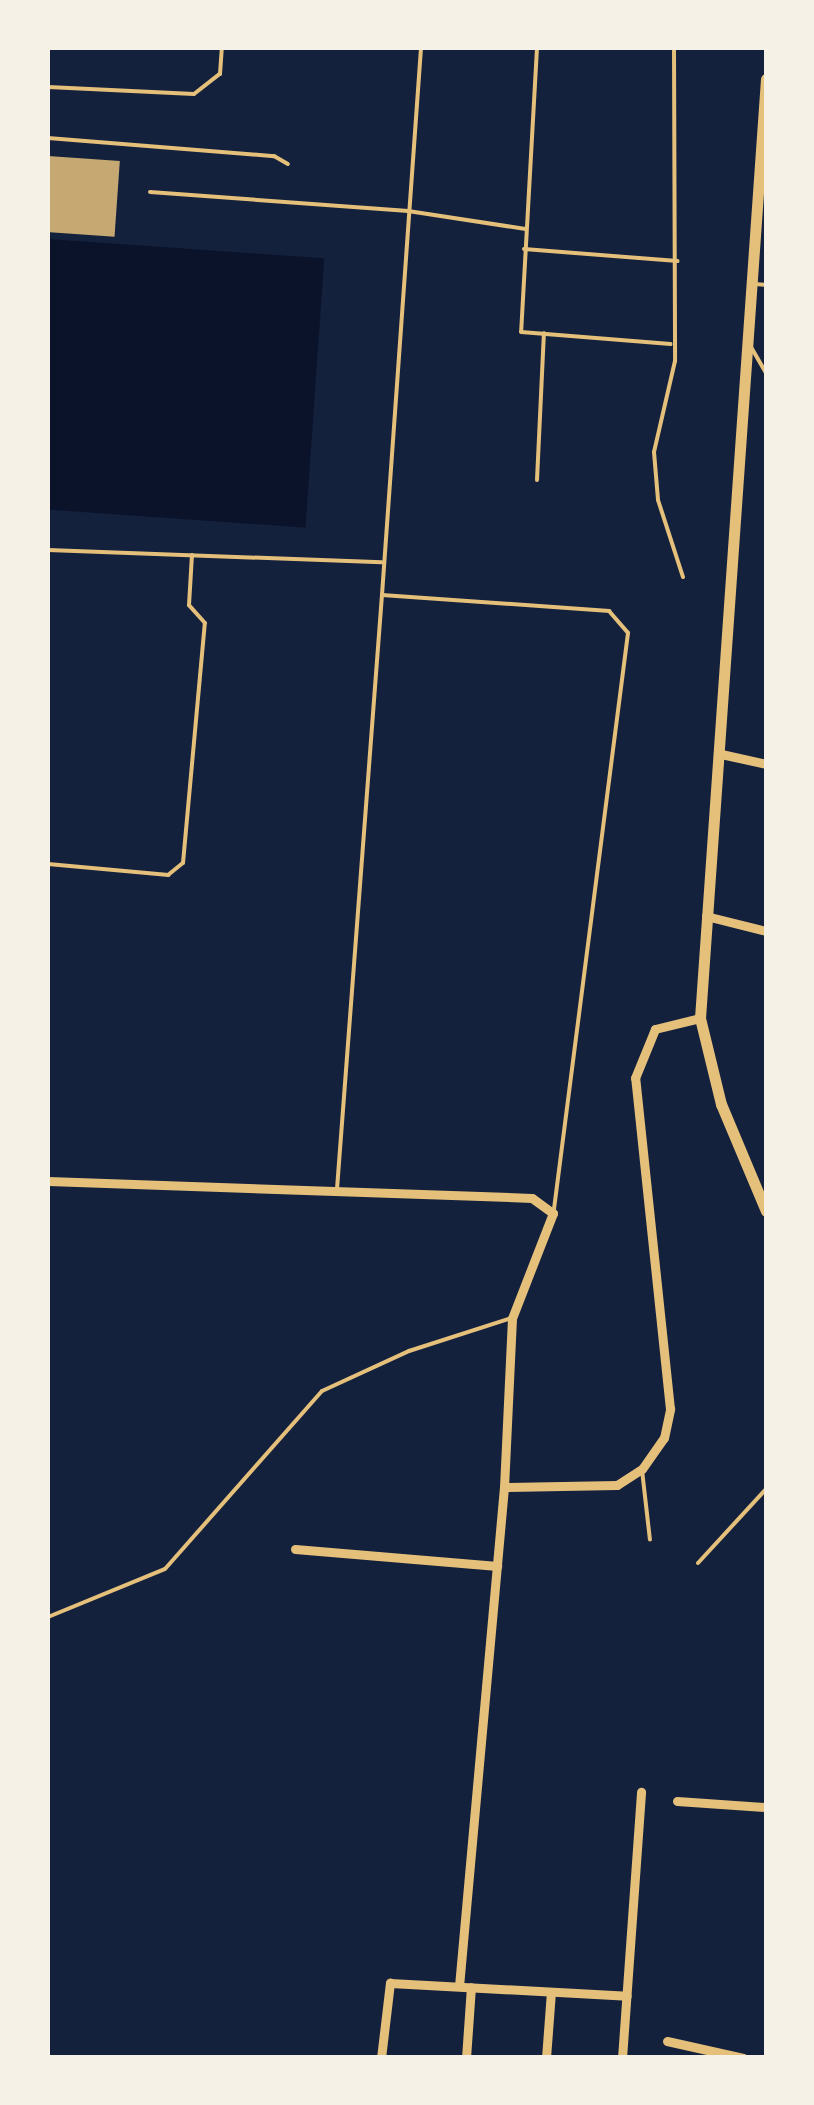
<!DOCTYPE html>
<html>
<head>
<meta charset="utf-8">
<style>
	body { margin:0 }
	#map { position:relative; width:814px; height:2105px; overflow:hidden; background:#14213d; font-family:Quicksand,sans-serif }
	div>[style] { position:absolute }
	.water>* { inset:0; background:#0b132b; transform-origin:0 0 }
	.building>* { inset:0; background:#c6a872; transform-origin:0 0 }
	.service>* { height:4px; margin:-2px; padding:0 2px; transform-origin:2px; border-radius:2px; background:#e5c07b }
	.minor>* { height:9px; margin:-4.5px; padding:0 4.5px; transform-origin:4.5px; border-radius:4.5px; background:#e5c07b }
	.secondary>* { height:11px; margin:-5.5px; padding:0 5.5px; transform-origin:5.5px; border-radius:5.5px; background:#e5c07b }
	span { translate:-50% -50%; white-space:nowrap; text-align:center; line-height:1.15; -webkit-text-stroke:10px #f6f1e7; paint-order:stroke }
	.frame { position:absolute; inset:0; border:50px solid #f6f1e7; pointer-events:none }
</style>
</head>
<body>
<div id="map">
	<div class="water">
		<div style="left:48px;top:239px;width:277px;height:270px;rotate:4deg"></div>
	</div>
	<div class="building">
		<div style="left:48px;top:156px;width:72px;height:76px;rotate:4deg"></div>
	</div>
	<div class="service">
		<div style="left:421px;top:48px;width:548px;rotate:94.08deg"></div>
		<div style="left:382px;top:595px;width:228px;rotate:4deg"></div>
		<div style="left:609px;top:611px;width:29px;rotate:49deg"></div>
		<div style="left:628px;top:633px;width:581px;rotate:97.32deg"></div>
		<div style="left:537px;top:48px;width:284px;rotate:93.2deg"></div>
		<div style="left:521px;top:332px;width:150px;rotate:4.6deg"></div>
		<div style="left:674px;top:48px;width:313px;rotate:89.8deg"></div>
		<div style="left:675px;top:361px;width:93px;rotate:103deg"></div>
		<div style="left:654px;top:452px;width:48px;rotate:85.2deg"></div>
		<div style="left:658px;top:500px;width:81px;rotate:72deg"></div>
		<div style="left:48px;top:87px;width:146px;rotate:2.7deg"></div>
		<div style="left:194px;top:94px;width:33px;rotate:-38deg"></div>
		<div style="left:220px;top:74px;width:26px;rotate:-86deg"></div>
		<div style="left:48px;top:138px;width:227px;rotate:4.6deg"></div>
		<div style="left:274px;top:156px;width:16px;rotate:30deg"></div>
		<div style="left:150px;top:192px;width:259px;rotate:4.2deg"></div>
		<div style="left:408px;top:211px;width:119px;rotate:8.7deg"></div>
		<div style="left:524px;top:249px;width:154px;rotate:4.5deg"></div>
		<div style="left:755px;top:284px;width:11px;rotate:5deg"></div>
		<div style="left:751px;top:347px;width:30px;rotate:60deg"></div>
		<div style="left:537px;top:480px;width:147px;rotate:-87.3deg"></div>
		<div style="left:48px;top:550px;width:334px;rotate:2.1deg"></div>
		<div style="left:48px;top:864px;width:121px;rotate:5.2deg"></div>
		<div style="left:168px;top:875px;width:19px;rotate:-39deg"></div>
		<div style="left:183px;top:863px;width:241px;rotate:-84.8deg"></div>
		<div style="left:205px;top:623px;width:24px;rotate:-132deg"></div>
		<div style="left:189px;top:605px;width:50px;rotate:-86.6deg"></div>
		<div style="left:337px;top:1189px;width:596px;rotate:-85.67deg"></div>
		<div style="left:642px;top:1470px;width:70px;rotate:83.5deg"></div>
		<div style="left:698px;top:1563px;width:100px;rotate:-47.4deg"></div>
		<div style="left:48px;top:1617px;width:126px;rotate:-22.3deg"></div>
		<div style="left:165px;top:1569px;width:237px;rotate:-48.6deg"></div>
		<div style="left:322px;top:1391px;width:96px;rotate:-24.7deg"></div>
		<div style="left:409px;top:1351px;width:104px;rotate:-17.9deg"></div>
	</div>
	<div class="minor">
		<div style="left:721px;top:754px;width:46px;rotate:12.5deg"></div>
		<div style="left:706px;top:916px;width:62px;rotate:14deg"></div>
		<div style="left:48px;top:1181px;width:484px;rotate:2deg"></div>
		<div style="left:532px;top:1198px;width:26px;rotate:36deg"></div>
		<div style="left:553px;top:1213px;width:113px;rotate:111.3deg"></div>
		<div style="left:512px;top:1318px;width:169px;rotate:92.7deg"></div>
		<div style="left:504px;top:1487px;width:501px;rotate:95.15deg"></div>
		<div style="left:504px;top:1487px;width:113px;rotate:-1deg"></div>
		<div style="left:617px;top:1485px;width:30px;rotate:-33deg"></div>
		<div style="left:642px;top:1469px;width:38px;rotate:-55deg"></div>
		<div style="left:664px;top:1438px;width:30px;rotate:-78deg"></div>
		<div style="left:670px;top:1409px;width:333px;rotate:-96deg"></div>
		<div style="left:635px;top:1078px;width:53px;rotate:-67.8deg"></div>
		<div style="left:655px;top:1029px;width:46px;rotate:-13.7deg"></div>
		<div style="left:295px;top:1549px;width:203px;rotate:4.8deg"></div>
		<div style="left:677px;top:1801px;width:89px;rotate:3.9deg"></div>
		<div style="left:667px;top:2041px;width:78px;rotate:12.6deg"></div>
		<div style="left:381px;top:2058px;width:76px;rotate:-83.2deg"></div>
		<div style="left:390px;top:1983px;width:237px;rotate:3.1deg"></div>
		<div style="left:466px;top:2058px;width:71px;rotate:-86deg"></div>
		<div style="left:546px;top:2058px;width:66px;rotate:-85.7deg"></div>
		<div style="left:622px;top:2058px;width:267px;rotate:-85.9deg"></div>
	</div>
	<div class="secondary">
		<div style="left:766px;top:79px;width:941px;rotate:94.02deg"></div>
		<div style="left:700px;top:1018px;width:89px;rotate:76.3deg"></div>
		<div style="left:721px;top:1104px;width:116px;rotate:67.2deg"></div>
	</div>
	<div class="frame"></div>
</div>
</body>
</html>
